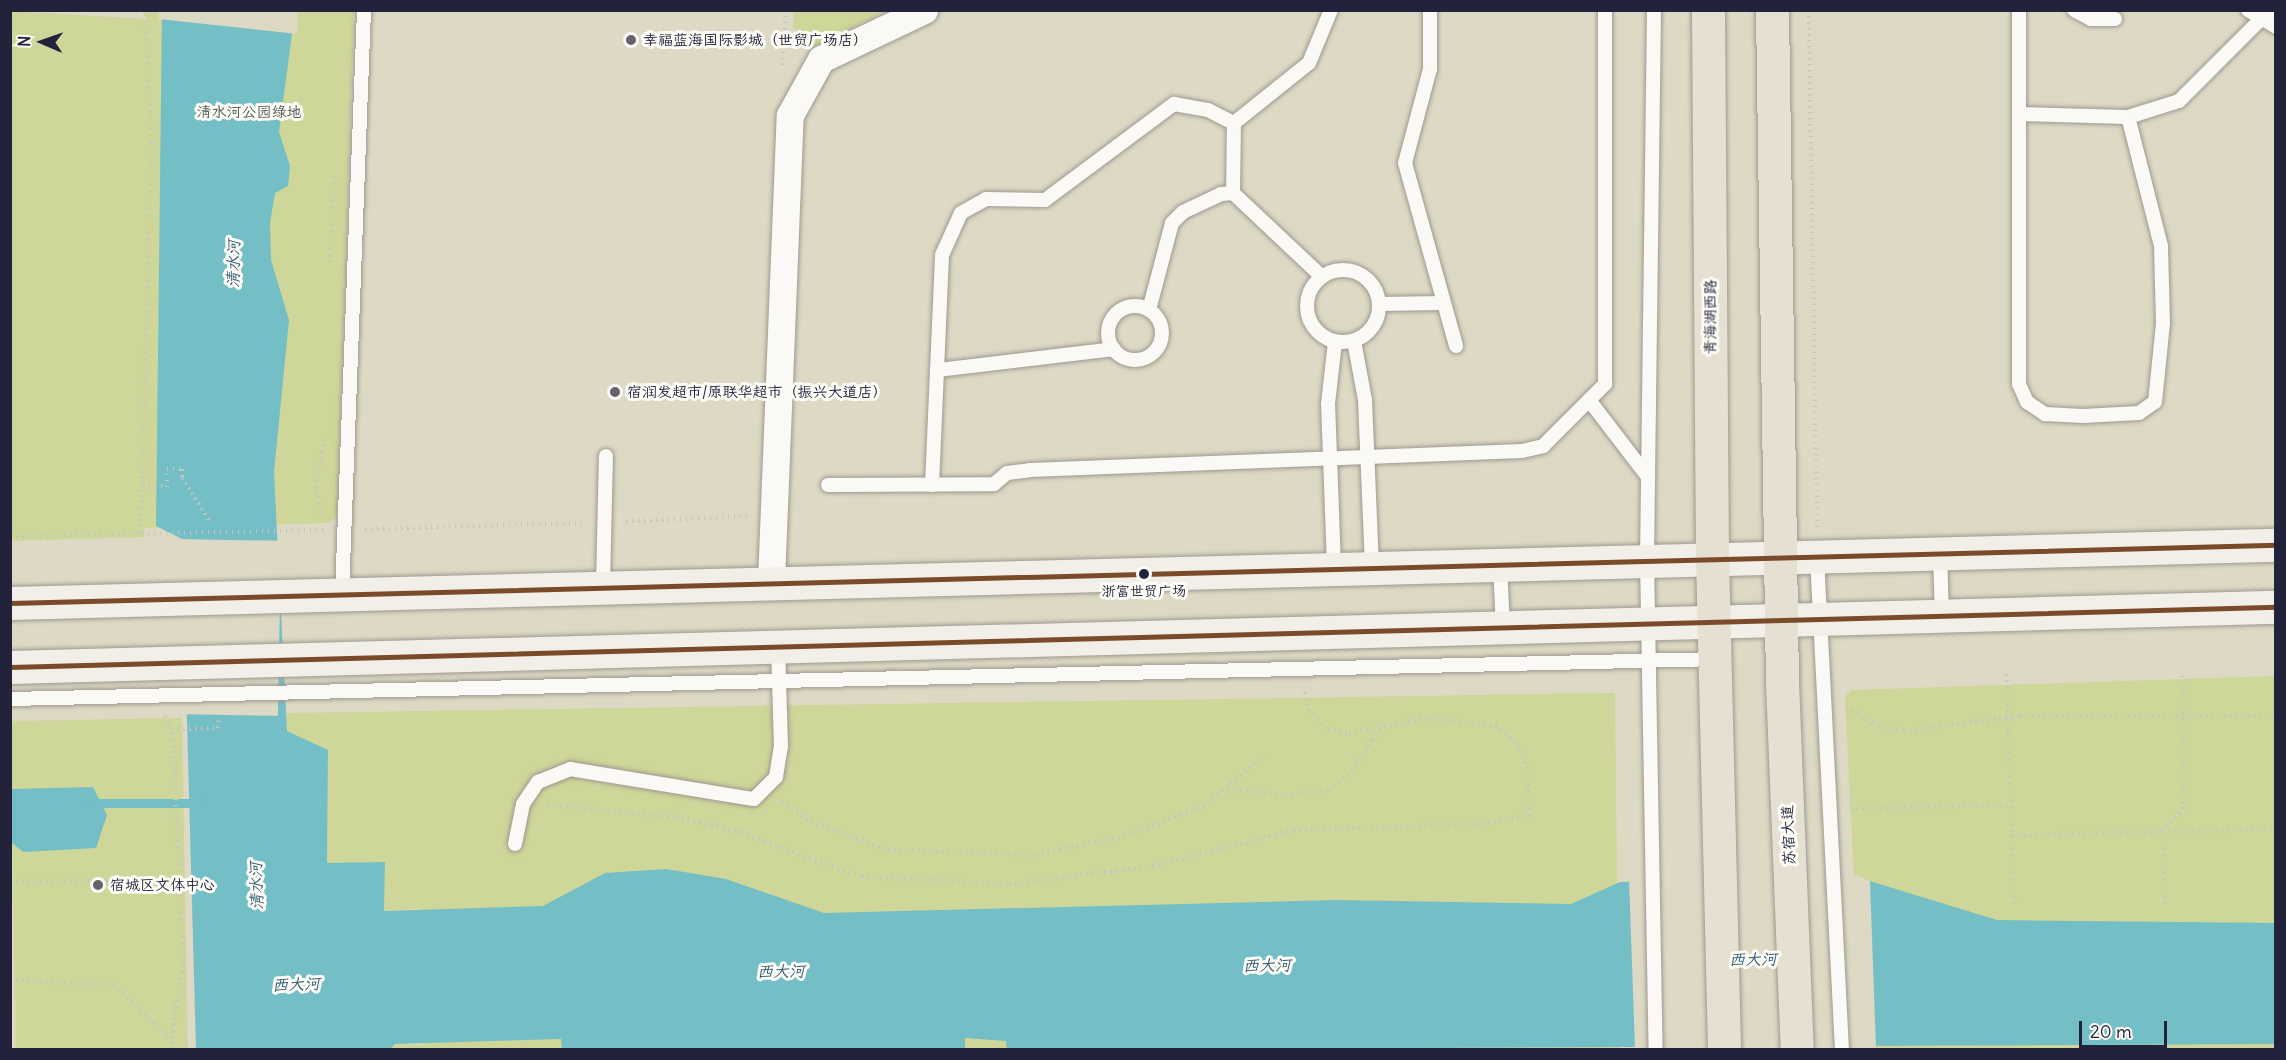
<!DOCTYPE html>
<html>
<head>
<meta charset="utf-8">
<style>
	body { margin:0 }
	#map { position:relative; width:2286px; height:1060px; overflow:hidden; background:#ded9c4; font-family:Delius,"LXGW WenKai TC",sans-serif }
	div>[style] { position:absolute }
	.green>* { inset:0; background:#ced699; transform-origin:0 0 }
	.water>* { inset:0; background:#74bec5 }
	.pier>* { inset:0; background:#ded9c4; transform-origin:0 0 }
	.stream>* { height:9px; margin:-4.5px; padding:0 4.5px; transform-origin:4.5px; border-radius:4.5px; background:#74bec5 }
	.path>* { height:4px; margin-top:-2px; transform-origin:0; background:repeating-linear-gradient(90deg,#c6c5c2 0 1.5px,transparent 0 6px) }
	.roads { filter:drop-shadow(0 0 2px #9d9990) drop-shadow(0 0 2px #9d9990) }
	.lane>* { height:14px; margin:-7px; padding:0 7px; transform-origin:7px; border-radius:7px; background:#faf9f6 }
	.lane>.ring { margin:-7px; padding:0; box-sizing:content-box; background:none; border:14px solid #faf9f6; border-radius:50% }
	.street>* { height:27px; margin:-13.5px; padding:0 13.5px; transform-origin:13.5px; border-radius:13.5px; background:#faf9f6 }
	.secondary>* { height:33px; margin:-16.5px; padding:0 16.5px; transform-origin:16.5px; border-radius:16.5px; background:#f2efe8 }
	.primary>* { height:33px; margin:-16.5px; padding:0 16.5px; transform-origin:16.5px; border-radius:16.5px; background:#e6e0d2 }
	.bus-1>* { height:4.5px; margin:-2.25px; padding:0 2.25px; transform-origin:2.25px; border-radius:2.25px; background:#7a4b2a }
	.dots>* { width:16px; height:16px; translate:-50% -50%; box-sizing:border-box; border:3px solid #fdfcf7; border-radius:50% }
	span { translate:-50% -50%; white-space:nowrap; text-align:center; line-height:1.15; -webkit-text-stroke:6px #fdfcf7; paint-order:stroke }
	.bus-label { font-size:14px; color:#22223b }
	.poi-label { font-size:15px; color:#22223b }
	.left { translate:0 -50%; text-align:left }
	.park-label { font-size:15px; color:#52574d }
	.street-label { font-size:15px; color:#22223b }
	.water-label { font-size:16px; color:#315c72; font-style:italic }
	.frame { position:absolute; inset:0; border:12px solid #22223b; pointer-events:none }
	.north { position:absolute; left:12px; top:12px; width:60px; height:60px; -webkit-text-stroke:4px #fdfcf7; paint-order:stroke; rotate:272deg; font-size:16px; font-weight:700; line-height:24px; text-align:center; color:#22223b }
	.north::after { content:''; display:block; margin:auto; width:21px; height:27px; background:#22223b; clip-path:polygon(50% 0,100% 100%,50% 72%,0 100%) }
	.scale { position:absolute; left:2079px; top:1021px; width:88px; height:27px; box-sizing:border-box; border:3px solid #22223b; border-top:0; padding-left:8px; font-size:18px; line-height:21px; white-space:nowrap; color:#22223b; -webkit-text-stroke:4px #fdfcf7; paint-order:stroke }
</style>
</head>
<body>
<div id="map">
	<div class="green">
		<div style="clip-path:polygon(10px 11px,147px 19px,142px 11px,354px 11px,337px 517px,328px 523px,144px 528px,144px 537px,11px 541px)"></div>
		<div style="clip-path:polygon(794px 11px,794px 10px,886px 11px,812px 47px,793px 27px)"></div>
		<div style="clip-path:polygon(2275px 676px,2275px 1049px,1862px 1049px,1845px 696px,1851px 690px)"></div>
		<div style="clip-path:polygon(1615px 693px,1619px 1049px,389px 1049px,395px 1044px,424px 1045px,418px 909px,383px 911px,385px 862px,327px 864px,328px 750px,287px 731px,286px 713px)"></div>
		<div style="left:182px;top:718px;width:331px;height:172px;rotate:89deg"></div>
	</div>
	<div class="water">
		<div style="clip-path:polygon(162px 11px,295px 11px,279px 132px,290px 166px,288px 186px,275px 193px,270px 223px,271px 260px,289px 320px,274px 472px,287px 731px,328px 750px,327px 863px,385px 862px,384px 911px,543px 906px,605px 873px,666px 869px,726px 879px,824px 913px,1336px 900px,1571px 904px,1620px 882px,1850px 875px,1997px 920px,2275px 923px,2275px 1044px,1007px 1050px,1006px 1041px,965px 1038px,965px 1050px,562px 1050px,561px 1039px,395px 1044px,389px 1050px,196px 1049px,182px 539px,156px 526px)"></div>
		<div style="clip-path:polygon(93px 787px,107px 815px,96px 848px,23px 852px,11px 842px,11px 789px)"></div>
	</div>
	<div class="pier">
		<div style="clip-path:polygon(159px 10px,298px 10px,297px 34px,159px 19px)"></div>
		<div style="left:176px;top:539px;width:105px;height:175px;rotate:1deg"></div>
		<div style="clip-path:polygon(1849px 872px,1870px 881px,1876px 1049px,1635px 1049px,1629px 879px)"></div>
	</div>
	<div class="stream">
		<div style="left:91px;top:803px;width:109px"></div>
	</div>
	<div class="path">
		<div style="left:1809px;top:10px;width:517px;rotate:89.11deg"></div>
		<div style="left:783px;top:65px;width:55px;rotate:-86.9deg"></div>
		<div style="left:330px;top:262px;width:88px;rotate:-87.4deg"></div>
		<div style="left:143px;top:486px;width:24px;rotate:2deg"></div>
		<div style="left:167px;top:487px;width:18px;rotate:-90deg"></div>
		<div style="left:167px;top:469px;width:15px"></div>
		<div style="left:182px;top:469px;width:9px;rotate:90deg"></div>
		<div style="left:182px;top:478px;width:54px;rotate:57.2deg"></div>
		<div style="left:322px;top:515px;width:28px;rotate:-105deg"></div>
		<div style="left:315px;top:488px;width:49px;rotate:-79.4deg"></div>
		<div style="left:626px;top:521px;width:121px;rotate:-2.4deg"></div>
		<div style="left:365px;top:529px;width:218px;rotate:-1.6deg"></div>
		<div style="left:141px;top:533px;width:391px;rotate:-88.5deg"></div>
		<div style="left:151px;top:142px;width:132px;rotate:-92.6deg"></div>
		<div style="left:10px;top:536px;width:315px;rotate:-1.1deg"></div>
		<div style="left:2007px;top:674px;width:229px;rotate:88.2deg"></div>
		<div style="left:1846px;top:707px;width:32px;rotate:32deg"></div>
		<div style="left:1873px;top:724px;width:32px;rotate:13deg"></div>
		<div style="left:1904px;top:731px;width:117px;rotate:-7.4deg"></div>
		<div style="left:2020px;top:716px;width:256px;rotate:-0.2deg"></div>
		<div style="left:165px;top:716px;width:19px;rotate:65deg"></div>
		<div style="left:173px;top:733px;width:232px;rotate:87.5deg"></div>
		<div style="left:183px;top:965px;width:86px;rotate:98.7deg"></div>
		<div style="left:171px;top:729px;width:47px;rotate:-1.2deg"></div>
		<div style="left:218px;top:728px;width:10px;rotate:-84deg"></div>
		<div style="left:1228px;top:790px;width:57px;rotate:5deg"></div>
		<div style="left:1285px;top:795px;width:44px;rotate:-6.5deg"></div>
		<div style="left:1329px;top:790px;width:24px;rotate:-38deg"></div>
		<div style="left:1348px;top:775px;width:59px;rotate:-54.7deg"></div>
		<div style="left:782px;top:801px;width:35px;rotate:35deg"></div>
		<div style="left:811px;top:821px;width:82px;rotate:20.6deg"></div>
		<div style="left:888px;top:850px;width:148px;rotate:1.9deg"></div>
		<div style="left:1036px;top:855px;width:90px;rotate:-12.2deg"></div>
		<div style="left:1124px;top:836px;width:85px;rotate:-20.8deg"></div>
		<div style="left:1203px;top:806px;width:78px;rotate:-39.8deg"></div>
		<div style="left:548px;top:805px;width:129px;rotate:5.4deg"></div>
		<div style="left:676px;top:817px;width:62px;rotate:13.1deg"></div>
		<div style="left:736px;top:831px;width:134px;rotate:20.1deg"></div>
		<div style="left:862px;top:877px;width:147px;rotate:2.7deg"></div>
		<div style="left:1009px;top:884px;width:145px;rotate:-7.1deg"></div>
		<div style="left:1153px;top:866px;width:145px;rotate:-14.4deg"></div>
		<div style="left:1293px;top:830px;width:183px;rotate:-1.9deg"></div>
		<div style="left:1476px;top:824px;width:54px;rotate:-8.6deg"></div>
		<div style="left:1529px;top:816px;width:48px;rotate:-92.4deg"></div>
		<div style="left:1527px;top:768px;width:22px;rotate:-111deg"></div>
		<div style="left:1519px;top:747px;width:30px;rotate:-136deg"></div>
		<div style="left:1497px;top:726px;width:70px;rotate:-173.5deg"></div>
		<div style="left:1427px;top:718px;width:82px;rotate:168.7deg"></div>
		<div style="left:1347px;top:734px;width:23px;rotate:-167deg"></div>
		<div style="left:1325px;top:729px;width:23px;rotate:-130deg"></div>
		<div style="left:1310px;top:711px;width:23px;rotate:-108deg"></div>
		<div style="left:1850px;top:808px;width:161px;rotate:-1.1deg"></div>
		<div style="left:2012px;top:835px;width:264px;rotate:-1.3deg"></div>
		<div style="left:10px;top:882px;width:167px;rotate:-0.7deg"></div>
		<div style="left:2165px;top:904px;width:73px;rotate:-92.4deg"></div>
		<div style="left:2162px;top:831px;width:30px;rotate:-46deg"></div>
		<div style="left:2183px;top:809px;width:133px;rotate:-90deg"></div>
		<div style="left:10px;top:980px;width:104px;rotate:2.8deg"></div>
		<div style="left:114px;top:985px;width:74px;rotate:43.4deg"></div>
	</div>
	<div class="roads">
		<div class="lane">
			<div style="left:1430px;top:10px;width:59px;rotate:90deg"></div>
			<div style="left:1430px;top:69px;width:97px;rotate:104.9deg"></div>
			<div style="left:1405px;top:163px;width:190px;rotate:74.4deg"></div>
			<div style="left:1654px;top:10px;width:548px;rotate:90.73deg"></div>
			<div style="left:1647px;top:558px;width:492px;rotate:89deg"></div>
			<div style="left:2019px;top:10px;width:374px;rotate:90deg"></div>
			<div style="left:2019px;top:384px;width:20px;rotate:66deg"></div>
			<div style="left:2027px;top:402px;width:22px;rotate:34deg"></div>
			<div style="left:2045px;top:414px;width:38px;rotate:3deg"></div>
			<div style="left:2083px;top:416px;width:56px;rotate:-3.1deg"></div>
			<div style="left:2139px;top:413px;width:19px;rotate:-35deg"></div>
			<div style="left:2155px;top:402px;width:79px;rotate:-84.2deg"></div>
			<div style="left:2163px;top:323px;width:77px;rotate:-91.5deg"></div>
			<div style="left:2161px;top:246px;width:133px;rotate:-104.3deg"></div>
			<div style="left:2128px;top:117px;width:53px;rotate:-17.4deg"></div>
			<div style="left:2179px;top:101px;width:113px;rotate:-45deg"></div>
			<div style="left:2259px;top:21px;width:18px;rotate:-16deg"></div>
			<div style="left:2074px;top:10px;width:19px;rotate:28deg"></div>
			<div style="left:2091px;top:19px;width:24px"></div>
			<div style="left:2248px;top:10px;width:33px;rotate:31deg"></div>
			<div style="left:2019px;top:114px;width:109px;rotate:1.6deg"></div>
			<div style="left:1233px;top:193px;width:70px;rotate:-89.2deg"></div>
			<div style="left:1234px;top:123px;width:96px;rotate:-38.7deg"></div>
			<div style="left:1309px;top:63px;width:57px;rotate:-67.5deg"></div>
			<div class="ring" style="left:1307px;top:270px;width:58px;height:58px"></div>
			<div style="left:1379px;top:304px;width:63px;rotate:-0.9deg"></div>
			<div class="ring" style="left:1108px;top:306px;width:40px;height:40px"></div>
			<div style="left:1149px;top:310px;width:90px;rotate:-75.2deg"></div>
			<div style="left:1172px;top:223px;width:16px;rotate:-45deg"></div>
			<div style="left:1183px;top:212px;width:42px;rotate:-25.3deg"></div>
			<div style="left:1221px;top:194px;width:12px;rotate:-5deg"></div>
			<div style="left:1233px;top:193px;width:122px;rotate:43.3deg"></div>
			<div style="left:1354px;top:341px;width:60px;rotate:79.4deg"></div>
			<div style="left:1365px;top:400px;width:165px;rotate:87.6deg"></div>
			<div style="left:938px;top:370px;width:177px;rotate:-6.8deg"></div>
			<div style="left:1589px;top:400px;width:97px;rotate:52.5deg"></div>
			<div style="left:828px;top:485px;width:166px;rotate:-0.3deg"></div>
			<div style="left:994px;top:484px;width:17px;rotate:-40deg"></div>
			<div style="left:1007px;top:473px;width:23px;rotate:-7deg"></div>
			<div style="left:1030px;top:470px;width:492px;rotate:-2.2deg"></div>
			<div style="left:1522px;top:451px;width:22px;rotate:-13deg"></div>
			<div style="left:1543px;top:446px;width:88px;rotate:-45deg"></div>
			<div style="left:1605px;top:384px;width:374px;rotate:-90deg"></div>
			<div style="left:932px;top:485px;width:230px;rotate:-87.5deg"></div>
			<div style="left:942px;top:255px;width:46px;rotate:-65.7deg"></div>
			<div style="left:961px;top:213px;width:29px;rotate:-29deg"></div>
			<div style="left:986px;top:199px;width:59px;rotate:1deg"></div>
			<div style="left:1045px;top:200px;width:161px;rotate:-36.7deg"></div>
			<div style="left:1174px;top:104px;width:35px;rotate:10deg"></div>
			<div style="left:1208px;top:110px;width:29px;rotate:27deg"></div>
			<div style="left:1940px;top:553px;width:63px;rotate:88.2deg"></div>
			<div style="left:1817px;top:557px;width:494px;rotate:87.1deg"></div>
			<div style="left:1500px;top:565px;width:64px;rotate:87.3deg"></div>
			<div style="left:1334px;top:566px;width:162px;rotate:-92.1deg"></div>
			<div style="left:1328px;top:404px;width:62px;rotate:-83.6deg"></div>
			<div style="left:603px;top:586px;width:130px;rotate:-88.7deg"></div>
			<div style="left:342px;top:593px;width:583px;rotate:-87.84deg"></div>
			<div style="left:10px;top:699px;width:1705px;rotate:-1.34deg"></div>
			<div style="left:515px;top:844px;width:41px;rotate:-78.7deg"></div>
			<div style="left:523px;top:804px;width:27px;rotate:-56deg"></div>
			<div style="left:538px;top:782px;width:35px;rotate:-22deg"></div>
			<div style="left:570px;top:769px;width:186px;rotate:9.3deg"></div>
			<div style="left:754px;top:799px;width:31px;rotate:-45deg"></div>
			<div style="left:776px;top:777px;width:30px;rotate:-81deg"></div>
			<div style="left:781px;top:747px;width:100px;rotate:-91.7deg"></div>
		</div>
		<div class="street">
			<div style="left:771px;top:581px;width:466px;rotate:-87.7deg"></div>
			<div style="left:790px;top:115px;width:64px;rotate:-61deg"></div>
			<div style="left:821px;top:59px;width:114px;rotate:-25.4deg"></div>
		</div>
		<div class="secondary">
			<div style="left:10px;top:603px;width:2267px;rotate:-1.47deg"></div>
			<div style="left:10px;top:667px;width:2267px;rotate:-1.52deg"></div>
		</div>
		<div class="primary">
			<div style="left:1708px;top:10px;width:546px;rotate:89.58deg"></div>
			<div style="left:1712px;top:556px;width:494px;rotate:88.6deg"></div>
			<div style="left:1772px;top:10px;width:672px;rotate:89.15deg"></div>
			<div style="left:1782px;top:682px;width:368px;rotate:87.7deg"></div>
		</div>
	</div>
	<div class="bus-1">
		<div style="left:10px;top:603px;width:2267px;rotate:-1.47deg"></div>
		<div style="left:10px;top:667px;width:2267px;rotate:-1.52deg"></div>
	</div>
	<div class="dots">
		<div style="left:631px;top:40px;background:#64626b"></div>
		<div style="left:615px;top:392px;background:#64626b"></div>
		<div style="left:1144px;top:574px;background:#22223b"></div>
		<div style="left:98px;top:885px;background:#64626b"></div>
	</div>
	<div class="bus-label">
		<span style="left:1144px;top:591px">浙富世贸广场</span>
	</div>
	<div class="poi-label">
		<span class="left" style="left:643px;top:40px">幸福蓝海国际影城（世贸广场店）</span>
		<span class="left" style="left:627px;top:392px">宿润发超市/原联华超市（振兴大道店）</span>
		<span class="left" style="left:110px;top:885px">宿城区文体中心</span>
	</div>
	<div class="park-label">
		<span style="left:249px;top:112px">清水河公园绿地</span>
	</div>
	<div class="street-label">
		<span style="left:1710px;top:317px;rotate:-90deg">青海湖西路</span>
		<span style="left:1788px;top:835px;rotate:-92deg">苏宿大道</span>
	</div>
	<div class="water-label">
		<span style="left:233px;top:264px;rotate:-89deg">清水河</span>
		<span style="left:256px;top:886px;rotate:-92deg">清水河</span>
		<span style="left:1753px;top:959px;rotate:-1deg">西大河</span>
		<span style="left:1267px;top:965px;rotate:-1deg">西大河</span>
		<span style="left:781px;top:971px;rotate:-1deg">西大河</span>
		<span style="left:296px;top:984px;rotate:-2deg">西大河</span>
	</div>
	<div class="frame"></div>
	<div class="north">N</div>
	<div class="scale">20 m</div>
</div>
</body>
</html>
